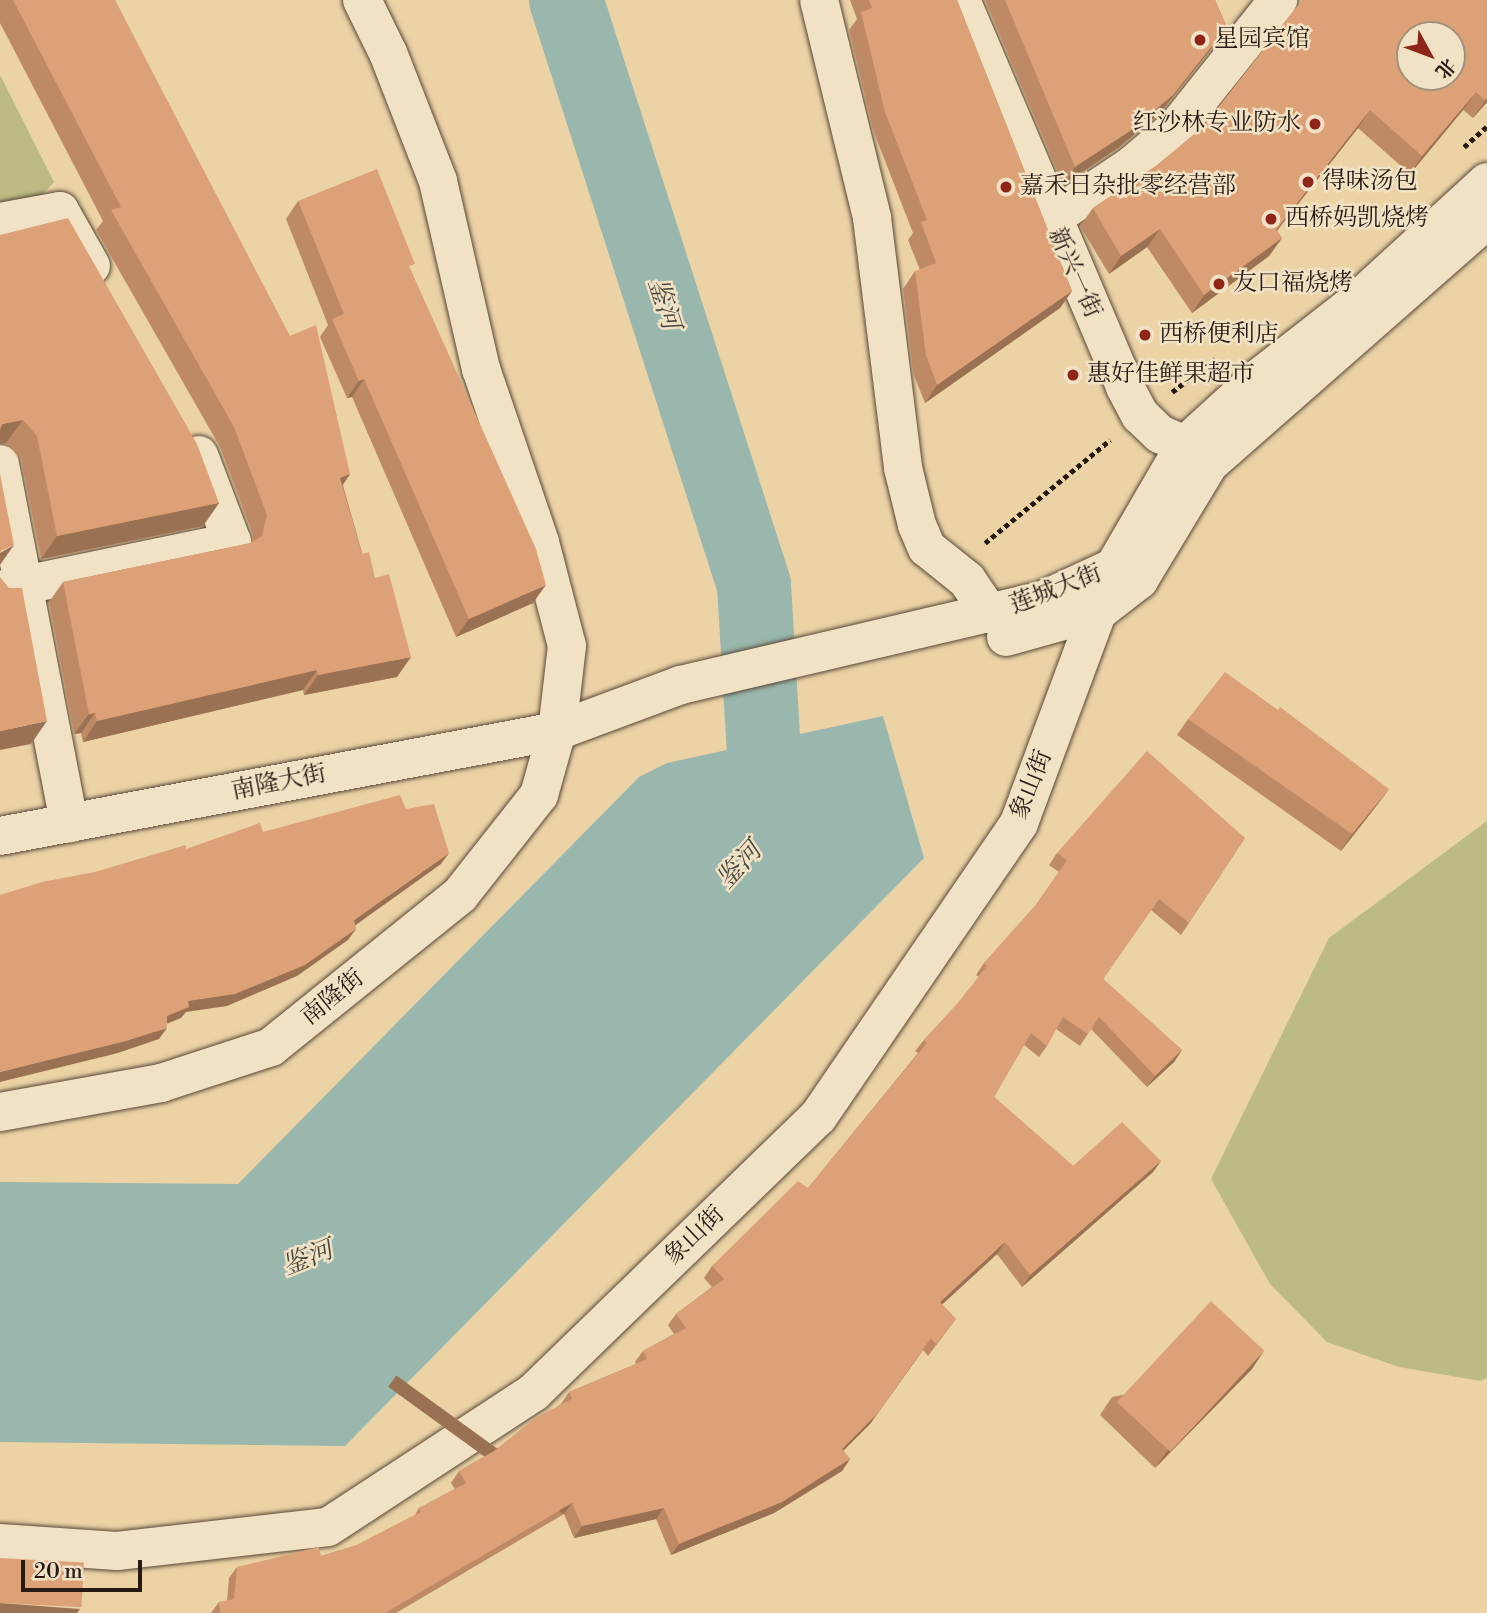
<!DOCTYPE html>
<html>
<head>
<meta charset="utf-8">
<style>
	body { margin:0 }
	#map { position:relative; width:1487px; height:1613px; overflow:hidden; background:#ebd3a6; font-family:"Libre Bodoni","Noto Serif SC",serif }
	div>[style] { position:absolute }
	.green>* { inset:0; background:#bcbb83 }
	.water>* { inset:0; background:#99b7ad }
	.river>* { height:74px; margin:-37px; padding:0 37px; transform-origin:37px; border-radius:37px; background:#99b7ad }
	.path>* { height:4.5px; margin-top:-2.25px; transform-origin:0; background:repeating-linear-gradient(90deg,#271a13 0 5px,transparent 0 8.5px) }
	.roads { filter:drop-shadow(0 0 2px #584838) drop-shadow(0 0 2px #584838) }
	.minor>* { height:38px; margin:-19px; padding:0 19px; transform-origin:19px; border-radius:19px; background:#f2e2c5 }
	.secondary>* { height:38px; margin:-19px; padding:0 19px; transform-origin:19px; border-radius:19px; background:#f2e2c5 }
	.wall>* { inset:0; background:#be8a66 }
	.shaded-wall>* { inset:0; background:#9b7153; transform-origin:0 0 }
	.building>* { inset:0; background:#dda177; transform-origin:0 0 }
	.dots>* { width:19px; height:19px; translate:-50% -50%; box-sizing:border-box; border:4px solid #f2e2c5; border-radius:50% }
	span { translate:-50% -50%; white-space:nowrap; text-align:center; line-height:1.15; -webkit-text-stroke:5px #f2e2c5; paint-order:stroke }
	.poi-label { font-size:24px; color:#271a13 }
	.left { translate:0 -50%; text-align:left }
	.right { translate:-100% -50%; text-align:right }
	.street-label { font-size:24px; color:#271a13 }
	.water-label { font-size:26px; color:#494941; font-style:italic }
	.north { position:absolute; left:1396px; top:21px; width:70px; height:70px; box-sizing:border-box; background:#f2e2c5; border:2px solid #a1927e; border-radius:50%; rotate:131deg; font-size:19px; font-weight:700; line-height:28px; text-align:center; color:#271a13 }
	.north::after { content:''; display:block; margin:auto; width:24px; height:32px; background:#8f2418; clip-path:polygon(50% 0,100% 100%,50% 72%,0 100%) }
	.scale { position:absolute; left:21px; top:1560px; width:121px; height:32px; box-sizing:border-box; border:4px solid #271a13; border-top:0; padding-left:9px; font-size:21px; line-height:24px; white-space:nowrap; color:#271a13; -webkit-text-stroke:5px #f2e2c5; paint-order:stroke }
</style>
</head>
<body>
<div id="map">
	<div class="green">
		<div style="clip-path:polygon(0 75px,54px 182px,42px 195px,0 203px)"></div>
		<div style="clip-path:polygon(1487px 821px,1487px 1378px,1481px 1381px,1399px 1367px,1327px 1342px,1270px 1284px,1211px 1179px,1329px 938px)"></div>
	</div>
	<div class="water">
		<div style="clip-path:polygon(883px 716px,924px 858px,345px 1446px,0 1442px,0 1182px,238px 1184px,639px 777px,667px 763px)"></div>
	</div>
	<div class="river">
		<div style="left:566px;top:0;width:614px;rotate:72.18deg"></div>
		<div style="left:754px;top:585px;width:249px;rotate:86.6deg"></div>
		<div style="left:769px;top:834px;width:9px;rotate:131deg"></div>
	</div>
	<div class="path">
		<div style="left:1464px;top:147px;width:31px;rotate:-42deg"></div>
		<div style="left:1172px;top:392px;width:54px;rotate:-37.5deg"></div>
		<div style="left:985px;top:543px;width:162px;rotate:-39.5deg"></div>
	</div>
	<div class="roads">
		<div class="minor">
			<div style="left:819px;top:0;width:224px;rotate:76.3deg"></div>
			<div style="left:872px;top:218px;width:252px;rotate:82.9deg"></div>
			<div style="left:903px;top:468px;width:59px;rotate:76.2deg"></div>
			<div style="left:917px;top:525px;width:25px;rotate:67deg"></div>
			<div style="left:927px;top:548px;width:51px;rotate:38.7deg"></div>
			<div style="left:967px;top:580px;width:41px;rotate:55.9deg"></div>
			<div style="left:961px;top:0;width:420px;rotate:67deg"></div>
			<div style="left:1125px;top:387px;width:32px;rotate:62deg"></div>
			<div style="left:1140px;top:415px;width:28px;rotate:44deg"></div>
			<div style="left:1160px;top:434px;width:27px;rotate:24deg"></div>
			<div style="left:1051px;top:219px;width:96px;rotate:-33.5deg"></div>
			<div style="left:1131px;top:166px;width:59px;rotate:-40.2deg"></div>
			<div style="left:1176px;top:128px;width:164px;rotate:-51.4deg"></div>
			<div style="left:0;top:222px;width:61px;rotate:-10.4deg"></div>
			<div style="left:60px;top:211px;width:63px;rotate:60.6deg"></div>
			<div style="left:0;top:464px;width:366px;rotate:79.1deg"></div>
			<div style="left:0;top:590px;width:237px;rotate:-11.7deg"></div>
			<div style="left:232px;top:542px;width:93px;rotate:-110.8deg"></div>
			<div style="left:0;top:1112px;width:164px;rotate:-10.2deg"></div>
			<div style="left:161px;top:1083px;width:116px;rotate:-18.1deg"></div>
			<div style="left:271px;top:1047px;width:243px;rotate:-38.8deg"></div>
			<div style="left:460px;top:895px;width:127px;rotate:-51.7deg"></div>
			<div style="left:539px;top:795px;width:66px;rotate:-74.3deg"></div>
			<div style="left:557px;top:731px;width:86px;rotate:-83.3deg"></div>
			<div style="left:567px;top:646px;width:107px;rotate:-104.6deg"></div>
			<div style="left:540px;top:542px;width:183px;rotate:-108.8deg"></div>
			<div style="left:481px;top:369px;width:193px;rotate:-102.9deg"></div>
			<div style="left:438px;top:181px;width:137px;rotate:-111.3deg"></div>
			<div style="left:388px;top:53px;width:59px;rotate:-116.1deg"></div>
		</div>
		<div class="secondary">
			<div style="left:1006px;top:637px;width:97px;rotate:-15.6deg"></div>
			<div style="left:1099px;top:611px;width:51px;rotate:-37.8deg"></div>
			<div style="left:1139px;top:580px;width:135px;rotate:-58.9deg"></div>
			<div style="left:1209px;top:464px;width:370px;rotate:-41.3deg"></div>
			<div style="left:0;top:836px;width:567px;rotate:-10.68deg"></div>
			<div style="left:557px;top:731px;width:132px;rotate:-20.4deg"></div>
			<div style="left:681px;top:685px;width:372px;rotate:-13.2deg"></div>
			<div style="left:1043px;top:600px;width:78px;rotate:-24.9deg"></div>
			<div style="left:1114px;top:567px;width:141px;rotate:-59.8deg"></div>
			<div style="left:1185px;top:445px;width:95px;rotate:-42.4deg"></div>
			<div style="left:1255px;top:381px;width:127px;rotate:-38deg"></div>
			<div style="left:1355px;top:303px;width:179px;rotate:-42.5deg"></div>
			<div style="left:0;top:1543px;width:117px;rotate:3.9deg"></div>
			<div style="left:117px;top:1551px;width:212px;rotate:-6.5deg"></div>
			<div style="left:328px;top:1527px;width:246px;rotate:-33.2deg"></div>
			<div style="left:534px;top:1392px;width:395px;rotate:-44.1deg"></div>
			<div style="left:818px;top:1117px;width:356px;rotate:-55.6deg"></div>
			<div style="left:1019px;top:823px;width:273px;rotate:-69.6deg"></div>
		</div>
	</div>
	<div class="wall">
		<div style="clip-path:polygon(0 0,115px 0,350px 474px,343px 485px,397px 677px,304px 695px,303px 690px,83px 742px,81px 733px,74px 734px,49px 602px,63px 582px,251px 543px,253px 535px,220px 447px,96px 230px,103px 221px,0 23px)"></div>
		<div style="clip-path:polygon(850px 0,957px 0,1072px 291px,1060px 308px,925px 403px,913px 373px,903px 289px,915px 271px,920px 270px,908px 240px,913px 233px,873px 130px,849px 30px,857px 19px)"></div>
		<div style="clip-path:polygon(985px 0,1215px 0,1227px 27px,1215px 44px,1160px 113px,1118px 148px,1063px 185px)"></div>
		<div style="clip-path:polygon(1487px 0,1487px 102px,1473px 118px,1463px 110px,1410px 174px,1358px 128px,1277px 231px,1282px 238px,1269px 256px,1192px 313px,1147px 247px,1109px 274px,1080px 226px,1093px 208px,1156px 166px,1203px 127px)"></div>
		<div style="clip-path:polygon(298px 201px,411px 270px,533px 603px,456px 637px,352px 397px,347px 398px,320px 337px,328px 325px,286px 219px)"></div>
		<div style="clip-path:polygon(0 235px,219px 503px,203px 526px,41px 559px,21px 459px,6px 443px)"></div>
		<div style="clip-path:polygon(1188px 719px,1389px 789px,1377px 805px,1341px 851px,1177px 735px)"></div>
		<div style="clip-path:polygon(1245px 838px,1181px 935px,1151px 910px,1103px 979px,1182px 1050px,1174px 1062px,1147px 1087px,1091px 1029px,1080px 1046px,1056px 1029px,1047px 1046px,1039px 1057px,1024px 1045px,994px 1097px,1073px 1166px,1161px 1161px,1153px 1172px,1022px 1287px,997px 1254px,942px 1304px,956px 1319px,928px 1356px,923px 1350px,870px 1424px,843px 1451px,850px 1459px,842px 1471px,774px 1513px,671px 1555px,656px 1519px,574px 1538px,564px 1514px,396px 1613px,211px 1613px,219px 1602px,227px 1601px,229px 1578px,237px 1567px,321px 1556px,357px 1545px,415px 1515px,419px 1508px,455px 1489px,451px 1483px,459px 1471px,494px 1451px,561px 1404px,569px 1392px,636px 1364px,635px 1362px,643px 1351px,674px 1334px,668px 1325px,676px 1314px,712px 1287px,704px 1278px,712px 1266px,808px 1188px,918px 1053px,915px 1051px,924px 1040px,958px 1003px,979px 977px,976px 975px,984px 963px,1035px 906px,1059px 872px,1049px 865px,1057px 853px)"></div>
		<div style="clip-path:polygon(1252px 1369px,1155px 1468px,1100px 1415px,1112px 1397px)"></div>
	</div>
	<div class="shaded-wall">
		<div style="clip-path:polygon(1227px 27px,1215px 44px,1160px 113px,1118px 148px,1063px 185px,1075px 167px)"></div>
		<div style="clip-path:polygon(1476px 92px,1463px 110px,1410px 174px,1422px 156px)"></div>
		<div style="clip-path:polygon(1487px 98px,1487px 102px,1473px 118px)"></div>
		<div style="clip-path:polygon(1370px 110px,1358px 128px,1263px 248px,1276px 230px)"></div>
		<div style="clip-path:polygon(1160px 229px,1147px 247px,1109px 274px,1121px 256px)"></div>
		<div style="clip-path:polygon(1282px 238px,1269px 256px,1192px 313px,1204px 295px)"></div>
		<div style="clip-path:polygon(1072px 291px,1060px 308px,925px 403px,937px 385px)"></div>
		<div style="clip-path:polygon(364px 379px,352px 397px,347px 398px,359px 381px)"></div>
		<div style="clip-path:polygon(23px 420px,6px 443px,0 444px,0 427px,2px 424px)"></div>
		<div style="clip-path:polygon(350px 474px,336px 494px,340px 478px)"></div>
		<div style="clip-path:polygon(219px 503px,203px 526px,41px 559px,57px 536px)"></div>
		<div style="clip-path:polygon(14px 545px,0 565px,0 553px)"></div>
		<div style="clip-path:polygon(546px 585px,533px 603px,456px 637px,469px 619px)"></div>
		<div style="clip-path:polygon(411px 657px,397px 677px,304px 695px,318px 675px)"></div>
		<div style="clip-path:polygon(317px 670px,303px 690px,83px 742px,97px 721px)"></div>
		<div style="clip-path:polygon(95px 713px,81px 733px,74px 734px,89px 714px)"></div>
		<div style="clip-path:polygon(47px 721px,31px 744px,0 750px,0 731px)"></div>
		<div style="clip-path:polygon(1389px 789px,1377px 805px,1341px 851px,1352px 834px)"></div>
		<div style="clip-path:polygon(449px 853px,441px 864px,346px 932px,354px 920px)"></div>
		<div style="clip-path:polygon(356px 929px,348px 940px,297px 976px,227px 1006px,186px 1012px,181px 1018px,159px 1027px,167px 1016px,188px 1001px)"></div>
		<div style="clip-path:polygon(167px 1028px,159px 1039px,118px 1053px,0 1082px,0 1072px)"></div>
		<div style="clip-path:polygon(1182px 1050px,1174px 1062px,1147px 1087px,1155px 1076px)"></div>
		<div style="clip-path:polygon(1161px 1161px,1153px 1172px,1022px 1287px,1030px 1275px)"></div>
		<div style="clip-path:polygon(1005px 1242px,997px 1254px,932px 1314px,940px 1302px)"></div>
		<div style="clip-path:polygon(923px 1350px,870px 1424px,834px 1460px,842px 1449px)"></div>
		<div style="clip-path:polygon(1264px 1351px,1252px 1369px,1155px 1468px,1168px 1450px)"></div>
		<div style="clip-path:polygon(850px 1459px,842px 1471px,774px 1513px,671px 1555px,679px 1544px)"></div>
		<div style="left:572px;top:1503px;width:14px;height:217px;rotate:126deg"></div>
		<div style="clip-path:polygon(664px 1508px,656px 1519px,574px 1538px,582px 1526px)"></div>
		<div style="clip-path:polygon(0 1603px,80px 1609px,77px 1613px,0 1613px)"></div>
	</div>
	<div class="building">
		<div style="clip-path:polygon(13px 0,115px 0,290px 336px,316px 325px,350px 474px,340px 478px,362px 554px,369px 552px,375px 578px,389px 574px,411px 657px,318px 675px,317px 670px,97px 721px,95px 713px,89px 714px,63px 582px,251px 543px,262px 536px,267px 515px,234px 427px,111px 210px,121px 207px)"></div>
		<div style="clip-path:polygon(869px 0,957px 0,1072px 291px,937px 385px,926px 355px,915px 271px,936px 263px,921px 222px,927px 220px,885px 112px,861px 12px,872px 8px)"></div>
		<div style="clip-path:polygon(1005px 0,1215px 0,1227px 27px,1173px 95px,1130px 131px,1075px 167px)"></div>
		<div style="clip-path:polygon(evenodd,1302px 0,1487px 0,1487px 98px,1485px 100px,1476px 92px,1422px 156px,1370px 110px,1276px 230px,1282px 238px,1204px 295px,1160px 229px,1121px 256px,1093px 208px,1156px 166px,1203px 127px,1302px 0,1410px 35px,1452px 35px,1452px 77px,1410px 77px,1410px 35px)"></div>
		<div style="clip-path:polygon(377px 169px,415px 264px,409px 266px,536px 549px,546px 585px,469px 619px,364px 379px,359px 381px,332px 319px,344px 314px,298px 201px)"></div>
		<div style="clip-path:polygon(68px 218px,197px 444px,219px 503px,57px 536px,37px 436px,23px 420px,2px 424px,0 430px,0 235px)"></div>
		<div style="clip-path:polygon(0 474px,14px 545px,1px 551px,0 554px)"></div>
		<div style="clip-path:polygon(0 577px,9px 588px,22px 588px,47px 721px,0 731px)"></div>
		<div style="clip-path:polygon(1225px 672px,1278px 710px,1280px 707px,1389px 789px,1352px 834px,1188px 719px)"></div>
		<div style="clip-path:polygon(1147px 751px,1245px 838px,1189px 923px,1159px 899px,1103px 979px,1182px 1050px,1155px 1076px,1099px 1017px,1088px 1034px,1063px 1017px,1047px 1046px,1031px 1033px,994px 1097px,1073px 1166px,1122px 1122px,1161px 1161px,1030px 1275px,1005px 1242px,940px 1302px,956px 1319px,936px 1344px,931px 1338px,878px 1413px,842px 1449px,850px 1459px,782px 1502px,679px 1544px,664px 1508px,582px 1526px,572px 1503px,385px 1613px,220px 1613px,219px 1602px,234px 1599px,237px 1567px,319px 1547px,321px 1556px,357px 1545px,421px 1512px,419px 1508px,466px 1483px,459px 1471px,494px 1451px,535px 1418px,572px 1399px,569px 1392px,647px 1359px,643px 1351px,686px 1328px,676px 1314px,724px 1279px,712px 1266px,798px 1181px,808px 1188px,927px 1043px,924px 1040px,958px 1003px,987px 966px,984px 963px,1035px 906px,1067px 860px,1057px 853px)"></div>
		<div style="clip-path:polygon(400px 795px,406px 809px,434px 804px,449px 853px,354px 920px,356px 929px,305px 965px,235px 994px,188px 1001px,189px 1007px,167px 1016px,167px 1028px,126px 1041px,0 1072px,0 895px,42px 882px,95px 872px,186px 845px,186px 849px,260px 823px,263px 832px)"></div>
		<div style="left:1211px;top:1301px;width:73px;height:138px;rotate:43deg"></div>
		<div style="left:0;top:1558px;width:84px;height:45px;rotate:3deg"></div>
	</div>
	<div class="dots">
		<div style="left:1200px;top:40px;background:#8f2418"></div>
		<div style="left:1315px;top:124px;background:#8f2418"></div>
		<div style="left:1308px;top:182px;background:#8f2418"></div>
		<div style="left:1006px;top:187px;background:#8f2418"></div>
		<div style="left:1271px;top:219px;background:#8f2418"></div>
		<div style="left:1219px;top:284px;background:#8f2418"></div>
		<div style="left:1145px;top:335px;background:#8f2418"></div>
		<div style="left:1073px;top:375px;background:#8f2418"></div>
	</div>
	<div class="poi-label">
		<span class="left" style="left:1214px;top:40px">星园宾馆</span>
		<span class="right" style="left:1301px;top:124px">红沙林专业防水</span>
		<span class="left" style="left:1322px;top:182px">得味汤包</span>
		<span class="left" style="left:1020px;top:187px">嘉禾日杂批零经营部</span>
		<span class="left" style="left:1285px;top:219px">西桥妈凯烧烤</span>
		<span class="left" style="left:1233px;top:284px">友口福烧烤</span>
		<span class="left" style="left:1159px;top:335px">西桥便利店</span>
		<span class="left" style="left:1087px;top:375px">惠好佳鲜果超市</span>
	</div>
	<div class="street-label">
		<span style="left:1074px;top:273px;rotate:66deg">新兴一街</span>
		<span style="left:1056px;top:590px;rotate:-21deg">莲城大街</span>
		<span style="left:279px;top:783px;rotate:-11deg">南隆大街</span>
		<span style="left:1032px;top:785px;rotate:-68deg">象山街</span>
		<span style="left:333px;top:998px;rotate:-39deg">南隆街</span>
		<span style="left:695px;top:1236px;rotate:-44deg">象山街</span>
	</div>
	<div class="water-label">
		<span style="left:663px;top:304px;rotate:72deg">鉴河</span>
		<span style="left:740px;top:866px;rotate:-48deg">鉴河</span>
		<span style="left:308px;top:1259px;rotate:-22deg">鉴河</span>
	</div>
	<div class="north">北</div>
	<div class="scale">20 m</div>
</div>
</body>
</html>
